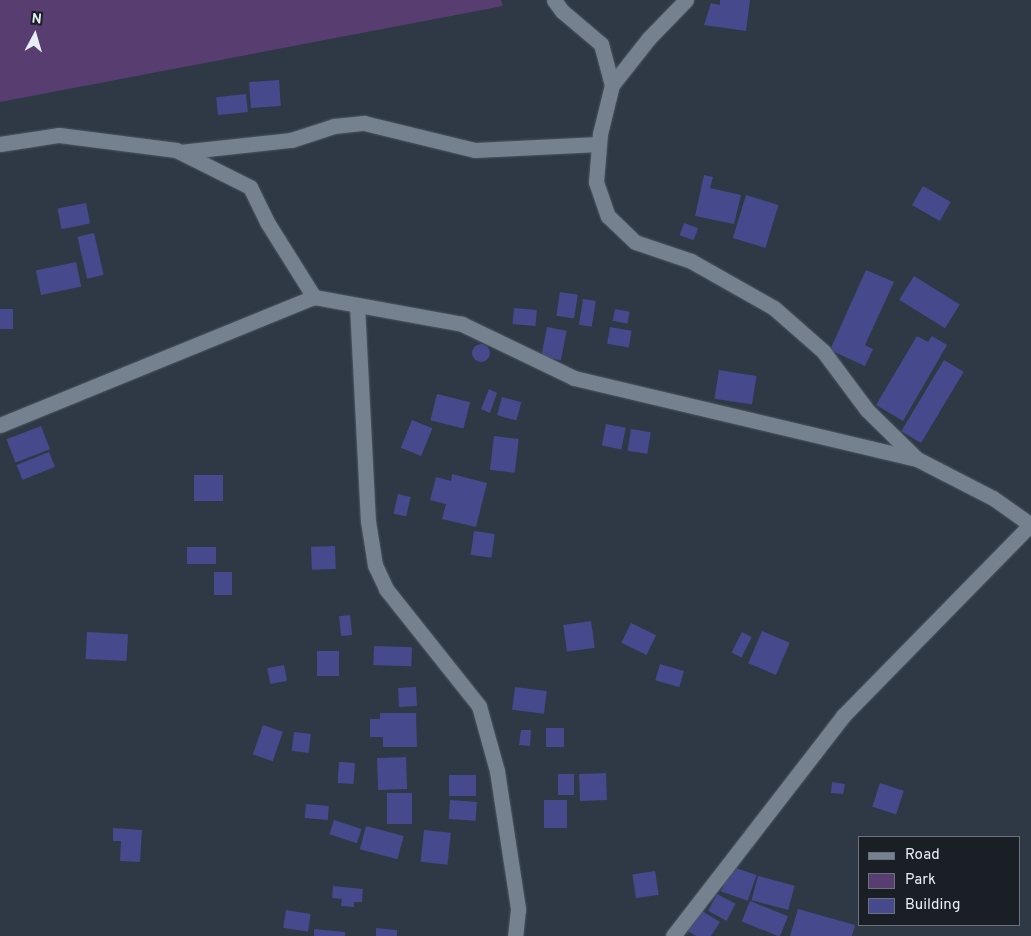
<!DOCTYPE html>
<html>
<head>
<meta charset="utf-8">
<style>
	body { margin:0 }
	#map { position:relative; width:1031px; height:936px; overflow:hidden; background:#2e3945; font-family:Overpass,sans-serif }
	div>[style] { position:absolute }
	.green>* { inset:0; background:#583e70 }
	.building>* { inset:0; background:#46498c; transform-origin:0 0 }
	.round { border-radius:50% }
	.roads { filter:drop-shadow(0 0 1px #4c5660) drop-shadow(0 0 1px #4c5660) }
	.minor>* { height:15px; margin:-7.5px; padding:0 7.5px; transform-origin:7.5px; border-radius:7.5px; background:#75818f }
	span { translate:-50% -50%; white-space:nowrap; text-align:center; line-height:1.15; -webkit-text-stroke:4px #1a1f25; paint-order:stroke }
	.legend { position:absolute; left:858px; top:836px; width:162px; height:90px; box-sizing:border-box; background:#1a1f25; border:1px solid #6c7279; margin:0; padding:6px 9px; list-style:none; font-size:15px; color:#e7eef6 }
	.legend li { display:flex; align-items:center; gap:10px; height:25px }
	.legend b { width:25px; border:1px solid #6c7279 }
	.north { position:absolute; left:10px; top:10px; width:50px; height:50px; -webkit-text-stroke:4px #1a1f25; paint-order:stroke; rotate:6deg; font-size:14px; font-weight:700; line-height:20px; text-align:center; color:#e7eef6 }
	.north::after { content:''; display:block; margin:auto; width:18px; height:22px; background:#e7eef6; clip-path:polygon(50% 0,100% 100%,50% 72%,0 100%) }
</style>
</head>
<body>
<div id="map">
	<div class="green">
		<div style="clip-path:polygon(0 0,501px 0,503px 6px,0 102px)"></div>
	</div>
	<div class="building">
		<div style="clip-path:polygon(720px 0,750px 0,746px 31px,704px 25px,711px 3px,720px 5px)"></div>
		<div style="left:279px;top:80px;width:26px;height:30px;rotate:86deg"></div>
		<div style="left:246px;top:94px;width:18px;height:30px;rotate:84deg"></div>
		<div style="clip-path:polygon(704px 175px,713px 177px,710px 188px,741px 195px,734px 224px,695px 216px)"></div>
		<div style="left:923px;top:186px;width:32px;height:22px;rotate:30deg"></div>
		<div style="left:746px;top:195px;width:34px;height:45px;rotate:17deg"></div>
		<div style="left:86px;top:203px;width:21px;height:29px;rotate:79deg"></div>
		<div style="left:684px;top:223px;width:15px;height:13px;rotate:20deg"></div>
		<div style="left:94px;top:233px;width:43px;height:17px;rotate:77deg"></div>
		<div style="left:76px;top:262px;width:25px;height:41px;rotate:78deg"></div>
		<div style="clip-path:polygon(866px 270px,894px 282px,865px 345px,873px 349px,865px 366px,830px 350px)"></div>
		<div style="left:914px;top:276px;width:54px;height:28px;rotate:32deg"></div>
		<div style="left:560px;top:292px;width:18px;height:24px;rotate:9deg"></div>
		<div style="left:583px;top:299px;width:13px;height:26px;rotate:9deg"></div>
		<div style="left:514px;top:308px;width:23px;height:16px;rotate:5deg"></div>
		<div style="left:0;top:309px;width:13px;height:20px"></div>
		<div style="left:615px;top:309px;width:15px;height:12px;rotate:11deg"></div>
		<div style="left:547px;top:327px;width:20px;height:30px;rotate:11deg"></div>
		<div style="left:610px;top:327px;width:22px;height:17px;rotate:10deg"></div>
		<div style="clip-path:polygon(917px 336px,928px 342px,932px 336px,947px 345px,903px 421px,876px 405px)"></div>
		<div class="round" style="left:472px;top:344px;width:18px;height:18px"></div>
		<div style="left:944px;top:360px;width:23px;height:83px;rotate:31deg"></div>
		<div style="left:719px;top:370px;width:38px;height:29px;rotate:9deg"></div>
		<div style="clip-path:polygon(489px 389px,497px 393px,490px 413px,481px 409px)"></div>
		<div style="left:437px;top:394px;width:34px;height:27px;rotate:14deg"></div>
		<div style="left:502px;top:397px;width:20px;height:19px;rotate:15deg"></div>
		<div style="left:412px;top:420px;width:22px;height:30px;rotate:22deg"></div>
		<div style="left:606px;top:424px;width:20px;height:22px;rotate:11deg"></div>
		<div style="left:41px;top:426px;width:25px;height:37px;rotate:69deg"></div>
		<div style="left:631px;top:429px;width:20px;height:22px;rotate:9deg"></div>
		<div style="left:494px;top:436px;width:25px;height:34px;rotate:7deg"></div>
		<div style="left:49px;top:452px;width:16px;height:35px;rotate:68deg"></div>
		<div style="clip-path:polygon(452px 474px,487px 483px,476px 527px,442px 519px,446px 504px,430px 500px,436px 477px,451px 481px)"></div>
		<div style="left:194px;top:475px;width:29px;height:26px"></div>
		<div style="left:398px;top:494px;width:13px;height:20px;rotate:13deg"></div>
		<div style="left:474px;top:531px;width:21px;height:24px;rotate:8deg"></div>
		<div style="left:335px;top:546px;width:23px;height:24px;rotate:88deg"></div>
		<div style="left:187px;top:547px;width:29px;height:17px"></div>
		<div style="left:214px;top:572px;width:18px;height:23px"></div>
		<div style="left:350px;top:615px;width:20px;height:11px;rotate:84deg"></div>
		<div style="left:591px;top:621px;width:27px;height:28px;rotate:82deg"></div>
		<div style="left:631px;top:623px;width:28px;height:22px;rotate:26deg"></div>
		<div style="left:762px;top:631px;width:30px;height:35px;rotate:23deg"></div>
		<div style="left:87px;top:632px;width:41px;height:27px;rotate:3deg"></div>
		<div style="left:742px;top:632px;width:11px;height:23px;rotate:27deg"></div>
		<div style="left:374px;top:646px;width:38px;height:19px;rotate:2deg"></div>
		<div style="left:317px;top:651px;width:22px;height:25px"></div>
		<div style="left:660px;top:664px;width:25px;height:17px;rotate:16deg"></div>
		<div style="left:284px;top:665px;width:16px;height:17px;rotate:79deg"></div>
		<div style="left:416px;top:687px;width:19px;height:18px;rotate:87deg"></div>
		<div style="left:515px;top:687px;width:32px;height:23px;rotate:7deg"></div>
		<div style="clip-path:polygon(380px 713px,416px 713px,417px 747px,383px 747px,383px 737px,370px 737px,370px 719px,380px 719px)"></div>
		<div style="left:263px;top:725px;width:21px;height:31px;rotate:19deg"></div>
		<div style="left:546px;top:728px;width:18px;height:19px"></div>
		<div style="clip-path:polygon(521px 730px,531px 730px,530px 746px,519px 745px)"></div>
		<div style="left:294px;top:732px;width:17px;height:19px;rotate:7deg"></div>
		<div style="left:406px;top:757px;width:32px;height:29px;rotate:88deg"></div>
		<div style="left:339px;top:762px;width:16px;height:21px;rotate:4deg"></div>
		<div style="left:606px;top:773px;width:27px;height:27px;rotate:88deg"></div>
		<div style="left:558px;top:774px;width:16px;height:21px"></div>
		<div style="left:449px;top:775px;width:27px;height:21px"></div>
		<div style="clip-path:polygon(832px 782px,845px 784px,843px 794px,831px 793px)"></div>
		<div style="left:880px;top:783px;width:25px;height:25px;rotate:18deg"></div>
		<div style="left:387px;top:793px;width:25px;height:31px"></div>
		<div style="left:450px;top:800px;width:27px;height:19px;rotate:4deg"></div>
		<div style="left:567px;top:800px;width:28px;height:23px;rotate:90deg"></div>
		<div style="left:306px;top:804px;width:23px;height:14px;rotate:5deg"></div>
		<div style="left:334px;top:820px;width:29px;height:15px;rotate:18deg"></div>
		<div style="left:366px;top:826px;width:39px;height:24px;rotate:15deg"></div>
		<div style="clip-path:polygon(113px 828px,142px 830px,140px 862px,120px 861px,121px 841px,113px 841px)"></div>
		<div style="left:424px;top:830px;width:27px;height:32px;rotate:6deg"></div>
		<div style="left:730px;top:866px;width:28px;height:27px;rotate:19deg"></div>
		<div style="left:655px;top:871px;width:24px;height:23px;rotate:81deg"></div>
		<div style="left:758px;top:876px;width:38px;height:25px;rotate:15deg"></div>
		<div style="clip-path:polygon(333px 886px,363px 889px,362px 902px,354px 902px,354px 907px,341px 906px,342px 899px,332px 898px)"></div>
		<div style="left:717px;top:894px;width:21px;height:19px;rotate:28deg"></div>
		<div style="left:750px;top:901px;width:41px;height:22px;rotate:22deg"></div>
		<div style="clip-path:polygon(699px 909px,720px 922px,711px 936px,696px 936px,686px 930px)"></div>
		<div style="clip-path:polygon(798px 909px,855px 925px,852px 936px,790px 936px)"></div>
		<div style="left:286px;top:910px;width:25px;height:18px;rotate:9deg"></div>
		<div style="clip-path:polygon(376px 928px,397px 930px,397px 936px,376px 936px)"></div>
		<div style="clip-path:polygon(314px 929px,345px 932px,345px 936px,314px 936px)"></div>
	</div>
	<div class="roads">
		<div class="minor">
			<div style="left:554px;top:0;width:14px;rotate:54deg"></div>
			<div style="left:562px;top:11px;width:51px;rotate:40.2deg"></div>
			<div style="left:601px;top:44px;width:42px;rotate:75deg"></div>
			<div style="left:686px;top:0;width:53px;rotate:134.2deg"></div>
			<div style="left:649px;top:38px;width:60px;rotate:128.2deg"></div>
			<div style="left:612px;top:85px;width:50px;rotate:103.8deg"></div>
			<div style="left:600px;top:134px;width:48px;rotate:94.8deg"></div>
			<div style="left:596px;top:182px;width:36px;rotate:71deg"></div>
			<div style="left:608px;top:216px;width:37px;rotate:44deg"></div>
			<div style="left:635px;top:242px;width:59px;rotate:18.7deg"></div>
			<div style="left:691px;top:261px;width:95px;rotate:29.5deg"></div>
			<div style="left:774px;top:308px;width:65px;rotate:41.3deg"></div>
			<div style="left:823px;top:351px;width:74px;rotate:53.3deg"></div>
			<div style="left:867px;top:410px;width:69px;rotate:44.4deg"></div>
			<div style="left:0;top:144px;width:60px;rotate:-8.7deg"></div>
			<div style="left:59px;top:135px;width:118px;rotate:7.3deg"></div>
			<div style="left:176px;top:150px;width:83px;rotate:26.6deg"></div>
			<div style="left:250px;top:187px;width:39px;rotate:64deg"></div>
			<div style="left:267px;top:222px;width:89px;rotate:57.9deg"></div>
			<div style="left:180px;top:152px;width:112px;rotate:-6.2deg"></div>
			<div style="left:291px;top:140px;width:45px;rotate:-18deg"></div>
			<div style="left:334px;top:126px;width:30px;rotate:-6deg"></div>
			<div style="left:364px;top:123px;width:114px;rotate:13.7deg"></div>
			<div style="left:475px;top:150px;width:124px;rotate:-2.8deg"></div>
			<div style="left:357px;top:305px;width:216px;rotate:87.1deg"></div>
			<div style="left:368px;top:521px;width:45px;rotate:81deg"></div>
			<div style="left:375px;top:565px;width:26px;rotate:65deg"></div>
			<div style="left:386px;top:589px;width:149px;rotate:51.5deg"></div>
			<div style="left:479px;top:706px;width:67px;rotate:74.5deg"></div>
			<div style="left:497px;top:771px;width:140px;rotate:81.3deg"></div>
			<div style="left:518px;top:909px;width:27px;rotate:96deg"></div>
			<div style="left:0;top:425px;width:339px;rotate:-22.2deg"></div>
			<div style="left:314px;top:297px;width:150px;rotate:10.3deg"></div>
			<div style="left:462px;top:324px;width:124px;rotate:25.7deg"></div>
			<div style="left:574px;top:378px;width:352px;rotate:13.3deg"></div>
			<div style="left:917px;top:459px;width:85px;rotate:27.2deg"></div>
			<div style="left:993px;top:498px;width:47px;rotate:35.4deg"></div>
			<div style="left:673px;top:936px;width:278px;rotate:-52.3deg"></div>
			<div style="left:843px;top:716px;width:267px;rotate:-45.6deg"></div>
		</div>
	</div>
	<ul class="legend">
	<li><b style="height:6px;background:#75818f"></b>Road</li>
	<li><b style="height:14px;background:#583e70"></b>Park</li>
	<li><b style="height:14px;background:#46498c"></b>Building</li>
	</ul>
	<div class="north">N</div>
</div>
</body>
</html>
